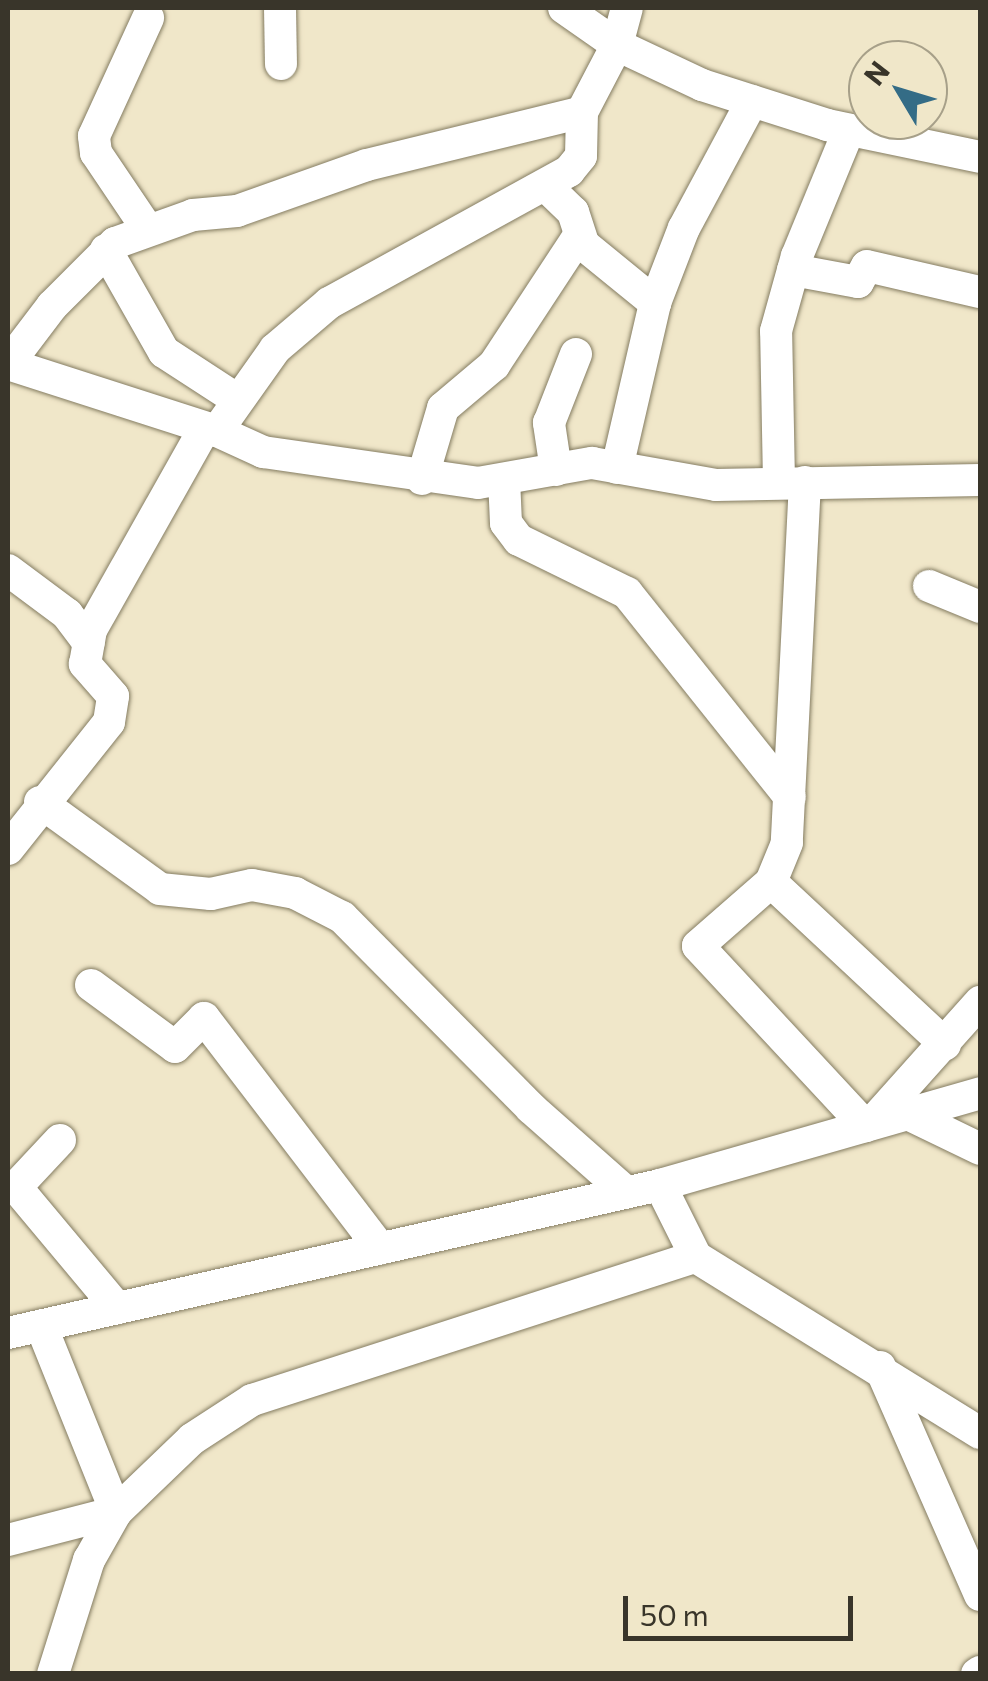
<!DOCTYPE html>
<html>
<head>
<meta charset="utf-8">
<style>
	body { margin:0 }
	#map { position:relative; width:988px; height:1681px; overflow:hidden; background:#f0e7c9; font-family:Commissioner,sans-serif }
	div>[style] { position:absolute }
	.roads { filter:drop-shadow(0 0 2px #847c61) drop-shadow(0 0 2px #847c61) }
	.street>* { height:32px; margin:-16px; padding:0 16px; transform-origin:16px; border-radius:16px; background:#fff }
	span { translate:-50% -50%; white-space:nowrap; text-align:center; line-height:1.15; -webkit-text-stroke:10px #f0e7c9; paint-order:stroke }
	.frame { position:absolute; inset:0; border:10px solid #39352a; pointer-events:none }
	.north { position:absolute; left:848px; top:40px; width:100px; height:100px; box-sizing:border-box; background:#f0e7c9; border:2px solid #a7a089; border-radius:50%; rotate:308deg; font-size:28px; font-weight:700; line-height:40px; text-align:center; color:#39352a }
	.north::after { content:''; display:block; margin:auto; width:35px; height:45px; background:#346c86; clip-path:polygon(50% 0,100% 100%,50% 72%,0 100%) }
	.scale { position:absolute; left:623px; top:1596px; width:230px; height:45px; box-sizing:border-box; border:5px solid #39352a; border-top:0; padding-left:12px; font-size:30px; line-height:35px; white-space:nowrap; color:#39352a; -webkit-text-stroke:8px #f0e7c9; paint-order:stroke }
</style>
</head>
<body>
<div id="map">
	<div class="roads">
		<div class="street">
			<div style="left:280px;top:8px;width:56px;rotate:89deg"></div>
			<div style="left:564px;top:8px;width:65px;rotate:34.9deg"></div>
			<div style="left:617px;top:45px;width:94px;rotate:25.2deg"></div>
			<div style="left:702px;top:85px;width:131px;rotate:17.7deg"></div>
			<div style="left:827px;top:125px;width:156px;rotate:11.8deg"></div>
			<div style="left:547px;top:187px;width:36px;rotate:44deg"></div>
			<div style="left:573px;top:212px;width:35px;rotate:72deg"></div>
			<div style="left:584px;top:245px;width:92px;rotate:39.2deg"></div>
			<div style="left:148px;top:230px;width:93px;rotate:-124deg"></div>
			<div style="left:96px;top:153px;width:17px;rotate:-97deg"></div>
			<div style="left:94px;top:136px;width:130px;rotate:-65.4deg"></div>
			<div style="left:106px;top:250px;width:117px;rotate:60.4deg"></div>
			<div style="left:164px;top:352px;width:86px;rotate:33.1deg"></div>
			<div style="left:793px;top:270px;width:66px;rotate:10.5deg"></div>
			<div style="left:858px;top:282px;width:18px;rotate:-61deg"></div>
			<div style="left:867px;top:266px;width:116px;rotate:13deg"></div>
			<div style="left:8px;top:364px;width:219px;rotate:17.8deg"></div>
			<div style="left:217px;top:431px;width:100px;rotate:-54.7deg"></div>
			<div style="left:275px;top:349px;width:71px;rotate:-40.4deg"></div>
			<div style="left:329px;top:303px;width:274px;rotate:-28.8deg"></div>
			<div style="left:569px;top:171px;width:19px;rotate:-51deg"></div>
			<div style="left:581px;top:156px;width:44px;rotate:-88.7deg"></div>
			<div style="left:582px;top:112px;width:76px;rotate:-62.4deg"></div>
			<div style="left:617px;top:45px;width:38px;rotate:-75deg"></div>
			<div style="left:8px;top:364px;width:73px;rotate:-52.8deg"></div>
			<div style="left:52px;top:306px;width:89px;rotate:-45deg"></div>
			<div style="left:115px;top:243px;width:83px;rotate:-19.7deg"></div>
			<div style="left:193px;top:215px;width:44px;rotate:-5.2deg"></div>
			<div style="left:237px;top:211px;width:138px;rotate:-19.5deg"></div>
			<div style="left:367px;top:165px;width:221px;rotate:-13.8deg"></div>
			<div style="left:217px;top:431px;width:51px;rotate:24.5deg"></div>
			<div style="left:263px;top:452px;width:217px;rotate:8.2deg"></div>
			<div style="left:478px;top:483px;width:116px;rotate:-10deg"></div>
			<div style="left:592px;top:463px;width:126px;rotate:10.1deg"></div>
			<div style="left:716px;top:485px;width:264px;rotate:-1.1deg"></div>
			<div style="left:617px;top:468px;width:169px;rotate:-77deg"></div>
			<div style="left:655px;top:303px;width:80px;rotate:-68.9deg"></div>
			<div style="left:684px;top:228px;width:144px;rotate:-61.8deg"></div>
			<div style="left:556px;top:470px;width:48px;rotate:-98.5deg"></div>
			<div style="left:549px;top:423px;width:74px;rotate:-68.6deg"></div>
			<div style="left:422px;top:479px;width:74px;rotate:-73.5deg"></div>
			<div style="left:443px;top:408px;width:67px;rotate:-40.1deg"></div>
			<div style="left:494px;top:365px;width:153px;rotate:-56.7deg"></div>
			<div style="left:504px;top:479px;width:44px;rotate:87.4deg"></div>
			<div style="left:506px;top:523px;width:21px;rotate:53deg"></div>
			<div style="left:519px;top:540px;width:120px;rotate:26.1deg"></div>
			<div style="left:627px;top:593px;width:261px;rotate:51.4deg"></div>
			<div style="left:779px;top:482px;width:151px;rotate:-91.1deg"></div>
			<div style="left:776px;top:331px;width:78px;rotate:-74.4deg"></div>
			<div style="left:797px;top:256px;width:136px;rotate:-67.6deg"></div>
			<div style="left:805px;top:482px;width:361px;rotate:92.9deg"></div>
			<div style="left:787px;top:843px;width:42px;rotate:112.3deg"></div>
			<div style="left:771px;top:882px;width:97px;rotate:138.8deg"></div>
			<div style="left:698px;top:946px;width:246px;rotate:47.1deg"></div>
			<div style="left:8px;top:570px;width:74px;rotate:36.7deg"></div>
			<div style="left:67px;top:614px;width:36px;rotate:53deg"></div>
			<div style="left:929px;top:586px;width:55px;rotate:22.4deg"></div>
			<div style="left:40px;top:802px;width:148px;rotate:35.9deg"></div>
			<div style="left:160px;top:889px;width:51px;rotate:5.6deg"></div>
			<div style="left:211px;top:894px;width:42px;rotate:-12.4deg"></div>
			<div style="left:252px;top:885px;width:44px;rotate:10.5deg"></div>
			<div style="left:295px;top:893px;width:53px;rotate:27.1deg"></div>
			<div style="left:342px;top:917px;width:269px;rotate:45.3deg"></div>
			<div style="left:531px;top:1108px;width:127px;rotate:41.5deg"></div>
			<div style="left:8px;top:849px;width:162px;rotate:-51.5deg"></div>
			<div style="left:109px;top:722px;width:26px;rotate:-81deg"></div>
			<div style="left:113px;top:696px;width:43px;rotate:-131.2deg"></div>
			<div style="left:85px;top:664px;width:35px;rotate:-80deg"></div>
			<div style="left:91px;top:630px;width:228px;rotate:-60.6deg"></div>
			<div style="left:771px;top:882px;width:238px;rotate:43deg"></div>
			<div style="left:91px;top:985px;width:104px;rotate:36.4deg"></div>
			<div style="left:175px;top:1047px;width:41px;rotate:-45deg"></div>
			<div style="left:204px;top:1018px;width:290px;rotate:52.6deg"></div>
			<div style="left:908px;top:1114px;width:80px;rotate:25.9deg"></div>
			<div style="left:871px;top:1124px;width:164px;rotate:-48.2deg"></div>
			<div style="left:60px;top:1140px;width:64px;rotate:133.1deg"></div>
			<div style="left:16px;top:1187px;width:158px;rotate:50.1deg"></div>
			<div style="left:660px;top:1185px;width:80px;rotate:63.4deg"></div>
			<div style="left:696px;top:1257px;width:334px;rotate:31.8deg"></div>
			<div style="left:8px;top:1333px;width:669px;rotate:-12.79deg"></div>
			<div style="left:660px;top:1185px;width:333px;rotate:-16deg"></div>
			<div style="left:880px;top:1367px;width:249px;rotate:66.3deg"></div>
			<div style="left:8px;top:1540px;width:112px;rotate:-14.5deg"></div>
			<div style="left:116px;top:1512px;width:201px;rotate:-111.9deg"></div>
			<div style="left:53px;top:1674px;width:120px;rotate:-72.5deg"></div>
			<div style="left:89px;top:1560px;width:55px;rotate:-60.6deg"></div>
			<div style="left:116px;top:1512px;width:105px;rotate:-43.8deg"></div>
			<div style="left:192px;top:1439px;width:72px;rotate:-33deg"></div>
			<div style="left:252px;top:1400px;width:466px;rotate:-17.9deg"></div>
			<div style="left:977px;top:1674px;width:4px;rotate:-34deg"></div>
		</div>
	</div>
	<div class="frame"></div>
	<div class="north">N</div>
	<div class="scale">50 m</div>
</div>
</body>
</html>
